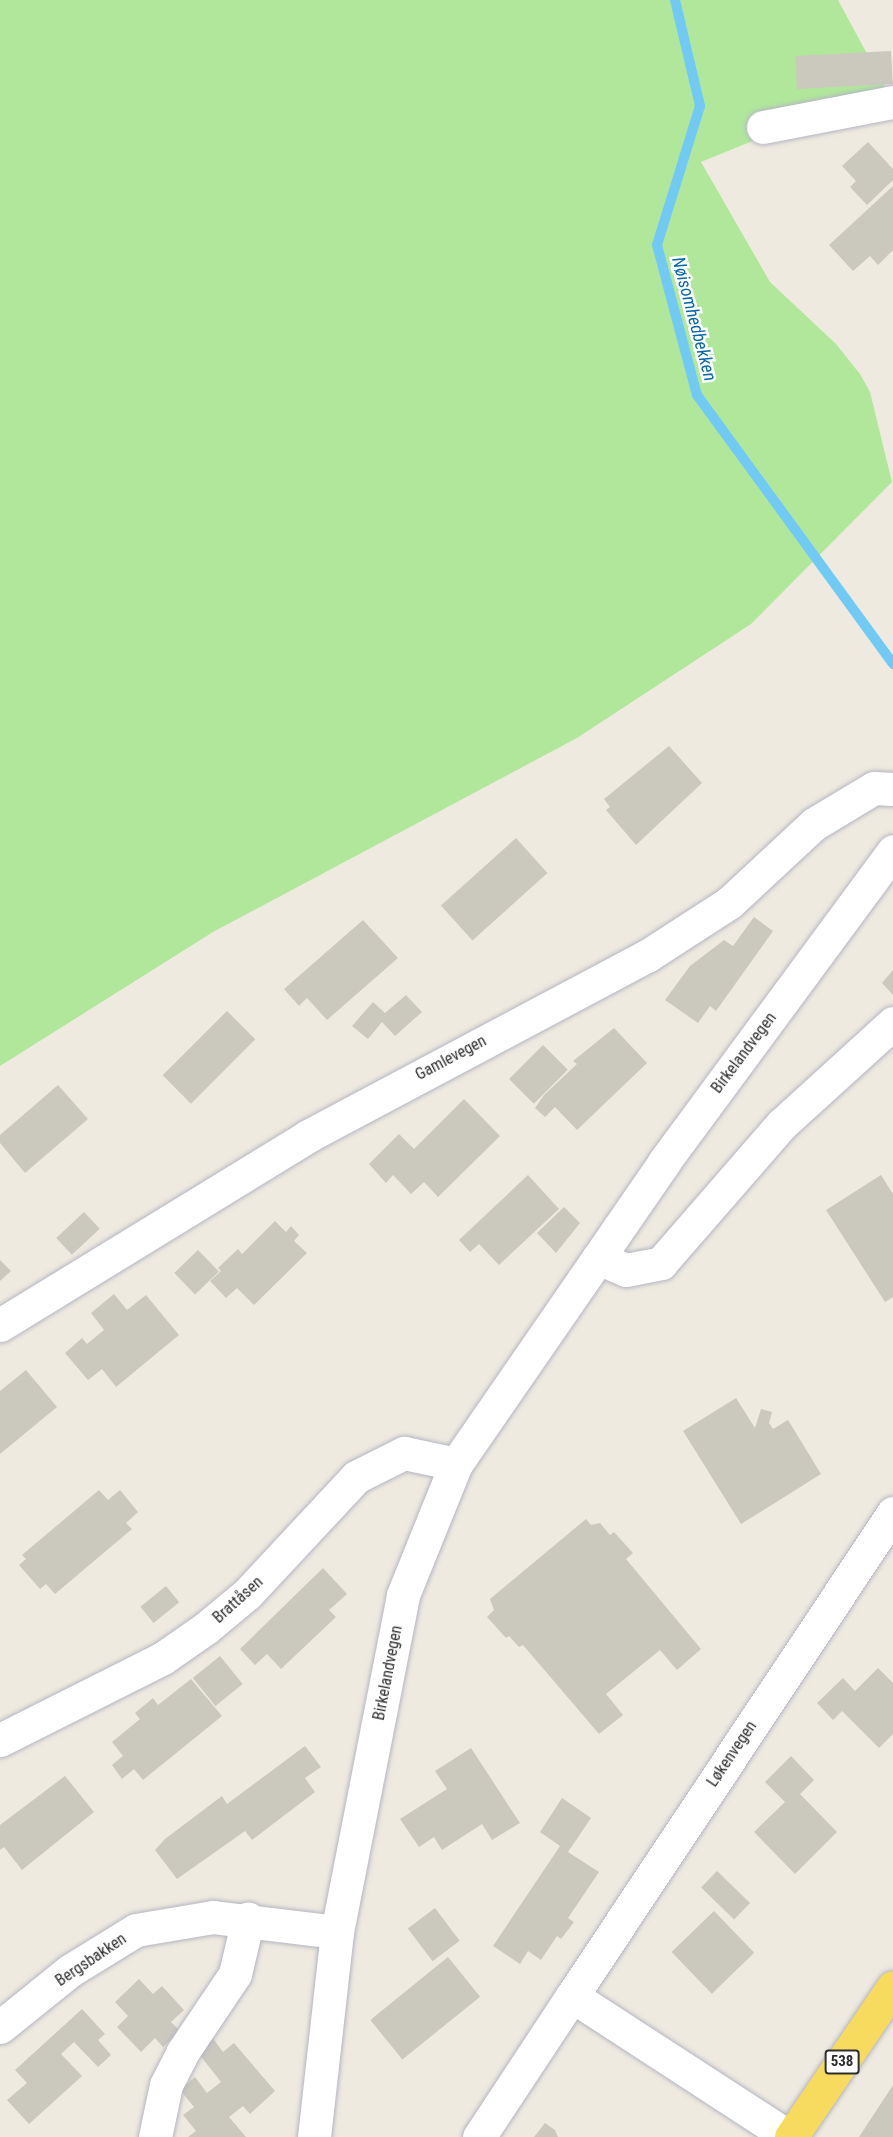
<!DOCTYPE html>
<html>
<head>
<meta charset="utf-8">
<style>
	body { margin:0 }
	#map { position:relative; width:893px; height:2137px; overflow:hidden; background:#efeae0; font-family:"Roboto Condensed",sans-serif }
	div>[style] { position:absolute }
	.green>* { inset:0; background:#b1e79b }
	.stream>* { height:10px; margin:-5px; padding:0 5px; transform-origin:5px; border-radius:5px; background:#71caf4 }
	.building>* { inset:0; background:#cbc8be; transform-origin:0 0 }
	.roads { filter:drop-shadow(0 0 2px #b4b6c1) drop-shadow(0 0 2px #b4b6c1) }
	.minor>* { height:33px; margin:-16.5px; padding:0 16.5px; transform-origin:16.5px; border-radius:16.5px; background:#fff }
	.major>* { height:33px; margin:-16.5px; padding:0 16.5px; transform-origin:16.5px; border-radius:16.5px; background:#f7db5e }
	span { translate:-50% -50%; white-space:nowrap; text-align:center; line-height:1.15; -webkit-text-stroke:5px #fff; paint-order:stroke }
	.shield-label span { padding:2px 4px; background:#fff; border:2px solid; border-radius:4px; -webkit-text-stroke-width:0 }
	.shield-label { font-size:15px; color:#2e2e2e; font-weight:700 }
	.street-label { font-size:16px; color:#2e2e2e }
	.water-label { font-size:18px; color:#0868a8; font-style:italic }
</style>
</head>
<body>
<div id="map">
	<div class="green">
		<div style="clip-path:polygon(0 0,838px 0,885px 87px,701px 162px,770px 282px,836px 344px,860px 374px,870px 392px,892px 482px,751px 624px,577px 738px,213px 932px,0 1066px)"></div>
	</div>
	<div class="stream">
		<div style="left:675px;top:0;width:109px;rotate:76.7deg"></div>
		<div style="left:700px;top:106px;width:145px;rotate:107.2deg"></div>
		<div style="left:657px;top:245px;width:155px;rotate:75.1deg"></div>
		<div style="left:697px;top:395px;width:333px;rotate:53.9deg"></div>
	</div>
	<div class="building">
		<div style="left:891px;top:51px;width:33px;height:96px;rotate:87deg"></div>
		<div style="clip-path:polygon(868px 142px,893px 169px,893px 180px,867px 205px,850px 187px,856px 181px,842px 166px)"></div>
		<div style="clip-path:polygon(893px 186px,893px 250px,878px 265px,870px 256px,853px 271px,829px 245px)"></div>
		<div style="clip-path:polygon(669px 746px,702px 783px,636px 845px,606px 810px,610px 807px,604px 799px)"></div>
		<div style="left:516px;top:838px;width:47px;height:101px;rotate:48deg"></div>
		<div style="clip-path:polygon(754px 917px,773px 931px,716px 1011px,710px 1006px,698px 1023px,665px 1000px,690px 966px,724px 940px,733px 946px)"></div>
		<div style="clip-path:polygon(363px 920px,398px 958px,327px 1020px,307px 998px,299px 1006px,284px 989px)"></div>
		<div style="clip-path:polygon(893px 970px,893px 995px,882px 983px)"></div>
		<div style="clip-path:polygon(406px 995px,422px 1012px,395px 1036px,382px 1022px,368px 1039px,352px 1026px,373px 1002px,385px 1013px)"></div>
		<div style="left:227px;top:1011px;width:40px;height:91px;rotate:45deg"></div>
		<div style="clip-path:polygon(614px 1028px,647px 1063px,577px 1130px,555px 1107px,545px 1117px,535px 1108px,544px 1095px,577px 1064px,573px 1061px)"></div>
		<div style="left:543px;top:1045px;width:35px;height:48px;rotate:45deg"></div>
		<div style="clip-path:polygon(58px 1085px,88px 1119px,25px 1173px,0 1143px,0 1135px)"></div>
		<div style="clip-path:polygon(464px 1099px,500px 1136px,438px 1197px,424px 1182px,411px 1194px,393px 1175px,386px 1183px,369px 1164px,399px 1134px,414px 1149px)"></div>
		<div style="clip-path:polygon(528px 1175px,559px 1209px,499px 1265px,479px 1244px,470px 1252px,459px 1240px)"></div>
		<div style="clip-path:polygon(881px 1175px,893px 1194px,893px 1297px,885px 1302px,826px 1210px)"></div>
		<div style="clip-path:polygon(564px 1207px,580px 1223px,556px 1253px,537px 1233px)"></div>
		<div style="left:84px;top:1212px;width:23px;height:38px;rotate:47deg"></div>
		<div style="clip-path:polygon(275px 1221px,286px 1232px,291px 1226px,299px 1235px,294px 1241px,307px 1253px,254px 1305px,237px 1288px,226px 1298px,210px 1281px,221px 1271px,218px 1268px,238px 1249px,242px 1254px)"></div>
		<div style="left:198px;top:1250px;width:30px;height:33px;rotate:46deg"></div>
		<div style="clip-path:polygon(0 1260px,11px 1271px,0 1281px)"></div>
		<div style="clip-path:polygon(114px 1294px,127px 1310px,146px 1295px,179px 1335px,116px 1387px,102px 1369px,88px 1380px,65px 1353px,82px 1338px,87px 1344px,104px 1330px,91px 1313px)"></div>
		<div style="clip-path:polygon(26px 1370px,57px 1407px,0 1454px,0 1391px)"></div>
		<div style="clip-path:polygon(736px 1398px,755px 1428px,761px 1409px,772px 1412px,769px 1423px,773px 1429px,788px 1420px,821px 1474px,741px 1524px,683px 1431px)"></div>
		<div style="clip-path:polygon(99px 1490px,108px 1500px,120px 1490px,138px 1512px,126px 1523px,132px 1529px,55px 1594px,46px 1584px,40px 1589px,19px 1565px,26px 1559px,22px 1555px)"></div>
		<div style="clip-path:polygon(586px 1519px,591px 1525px,600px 1523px,610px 1535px,614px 1532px,633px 1553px,626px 1559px,701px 1649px,677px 1670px,660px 1650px,606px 1694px,623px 1715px,599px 1734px,523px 1645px,519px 1647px,509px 1636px,506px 1638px,487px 1617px,494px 1610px,490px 1599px)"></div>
		<div style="clip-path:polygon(323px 1568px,347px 1594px,329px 1610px,336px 1617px,281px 1669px,267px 1654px,255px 1665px,240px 1649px)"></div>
		<div style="left:166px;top:1586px;width:21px;height:33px;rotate:51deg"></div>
		<div style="left:220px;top:1656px;width:36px;height:35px;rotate:51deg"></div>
		<div style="clip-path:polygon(878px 1668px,893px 1683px,893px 1734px,879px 1748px,842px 1711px,833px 1720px,817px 1703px,843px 1678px,855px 1691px)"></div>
		<div style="clip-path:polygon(191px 1679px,222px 1716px,143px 1780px,134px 1769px,122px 1779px,112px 1765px,123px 1756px,112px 1742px,140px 1719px,135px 1713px,153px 1698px,158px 1705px)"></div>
		<div style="clip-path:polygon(305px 1746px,321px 1767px,305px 1778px,315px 1792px,252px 1840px,245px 1831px,177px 1879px,155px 1850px,165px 1839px,222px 1796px,227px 1804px)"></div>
		<div style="clip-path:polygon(471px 1748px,520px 1823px,492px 1840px,482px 1824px,442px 1850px,434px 1837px,419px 1847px,400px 1819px,447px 1789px,435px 1771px)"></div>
		<div style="clip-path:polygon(791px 1756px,814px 1780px,800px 1794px,837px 1832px,795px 1874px,754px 1832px,785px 1802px,765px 1782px)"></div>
		<div style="clip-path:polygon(65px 1776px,94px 1812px,22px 1870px,4px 1847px,0 1850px,0 1825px)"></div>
		<div style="clip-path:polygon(562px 1798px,591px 1818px,568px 1852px,599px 1872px,568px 1918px,574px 1922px,561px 1939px,557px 1936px,541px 1960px,528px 1951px,520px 1964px,493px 1946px,560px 1846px,540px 1832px)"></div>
		<div style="left:717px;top:1871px;width:46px;height:23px;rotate:44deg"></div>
		<div style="left:435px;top:1908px;width:41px;height:34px;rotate:53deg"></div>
		<div style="left:714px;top:1911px;width:58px;height:59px;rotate:46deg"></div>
		<div style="left:448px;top:1957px;width:51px;height:100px;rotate:51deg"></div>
		<div style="clip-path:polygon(139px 1979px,153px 1994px,162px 1986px,184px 2010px,171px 2022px,180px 2031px,163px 2047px,155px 2038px,141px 2052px,117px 2027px,128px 2016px,115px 2002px)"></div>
		<div style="clip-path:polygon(82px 2009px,105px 2034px,98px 2040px,111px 2055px,98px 2067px,74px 2042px,61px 2054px,82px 2076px,29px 2124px,7px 2100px,27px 2083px,15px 2070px)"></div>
		<div style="clip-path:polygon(211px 2036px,223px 2052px,234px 2043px,275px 2091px,250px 2114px,243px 2106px,229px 2117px,246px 2137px,188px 2137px,196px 2131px,183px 2115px,194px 2107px,180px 2090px,195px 2077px,207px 2093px,221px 2082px,195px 2049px)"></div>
		<div style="clip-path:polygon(893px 2085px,893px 2137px,859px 2137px)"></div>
		<div style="clip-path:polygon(545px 2123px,555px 2130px,558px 2137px,534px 2137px)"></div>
	</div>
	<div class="roads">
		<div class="minor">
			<div style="left:763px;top:127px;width:132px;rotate:-10.9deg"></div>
			<div style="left:598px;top:1258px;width:30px;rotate:23deg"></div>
			<div style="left:626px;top:1270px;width:36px;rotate:-11deg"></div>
			<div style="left:661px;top:1263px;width:184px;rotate:-49deg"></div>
			<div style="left:782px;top:1124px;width:150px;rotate:-42.3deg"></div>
			<div style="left:0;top:1325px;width:361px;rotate:-31.5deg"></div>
			<div style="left:308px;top:1136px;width:384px;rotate:-28deg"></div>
			<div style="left:647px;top:956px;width:98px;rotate:-32.9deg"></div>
			<div style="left:729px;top:903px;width:116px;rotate:-42.9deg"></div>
			<div style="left:814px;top:824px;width:70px;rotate:-31deg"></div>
			<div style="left:874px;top:788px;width:19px;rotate:3deg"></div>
			<div style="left:0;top:1740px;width:182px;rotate:-26.7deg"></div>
			<div style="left:163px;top:1658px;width:52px;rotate:-34.9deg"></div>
			<div style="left:206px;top:1628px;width:53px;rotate:-39.7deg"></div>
			<div style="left:247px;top:1594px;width:160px;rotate:-47deg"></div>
			<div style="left:356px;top:1477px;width:54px;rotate:-26.6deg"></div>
			<div style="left:404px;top:1453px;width:53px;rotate:11.9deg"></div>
			<div style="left:572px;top:1996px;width:580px;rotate:-56.39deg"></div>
			<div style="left:0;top:2027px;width:91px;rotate:-38.8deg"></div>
			<div style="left:71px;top:1970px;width:76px;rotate:-31.6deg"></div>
			<div style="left:136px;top:1930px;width:78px;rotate:-9.6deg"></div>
			<div style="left:213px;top:1917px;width:125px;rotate:6.9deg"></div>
			<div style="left:155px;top:2137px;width:53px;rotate:-78.1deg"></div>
			<div style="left:166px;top:2085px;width:36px;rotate:-63deg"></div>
			<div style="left:182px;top:2053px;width:95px;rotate:-56.1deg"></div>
			<div style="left:235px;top:1974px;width:57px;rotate:-76.7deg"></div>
			<div style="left:314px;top:2137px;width:206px;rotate:-83.6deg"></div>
			<div style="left:337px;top:1932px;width:343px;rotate:-78.9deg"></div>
			<div style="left:403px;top:1595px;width:141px;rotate:-68deg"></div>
			<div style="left:456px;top:1464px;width:367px;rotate:-55.4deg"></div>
			<div style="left:664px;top:1162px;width:386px;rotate:-53.6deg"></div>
			<div style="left:479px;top:2137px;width:169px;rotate:-56.6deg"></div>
			<div style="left:572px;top:1996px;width:259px;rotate:33deg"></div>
		</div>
		<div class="major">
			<div style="left:791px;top:2137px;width:181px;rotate:-55.8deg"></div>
		</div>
	</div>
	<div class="shield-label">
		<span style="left:842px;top:2062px">538</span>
	</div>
	<div class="street-label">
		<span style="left:744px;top:1053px;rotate:-53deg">Birkelandvegen</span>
		<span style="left:451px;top:1058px;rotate:-28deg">Gamlevegen</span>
		<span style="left:238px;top:1600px;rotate:-42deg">Brattåsen</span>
		<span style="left:388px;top:1673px;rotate:-79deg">Birkelandvegen</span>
		<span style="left:732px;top:1754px;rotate:-56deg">Løkenvegen</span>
		<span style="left:91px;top:1960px;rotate:-34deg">Bergsbakken</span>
	</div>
	<div class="water-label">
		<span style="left:694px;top:319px;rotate:75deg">Nøisomhedbekken</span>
	</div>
</div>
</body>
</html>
